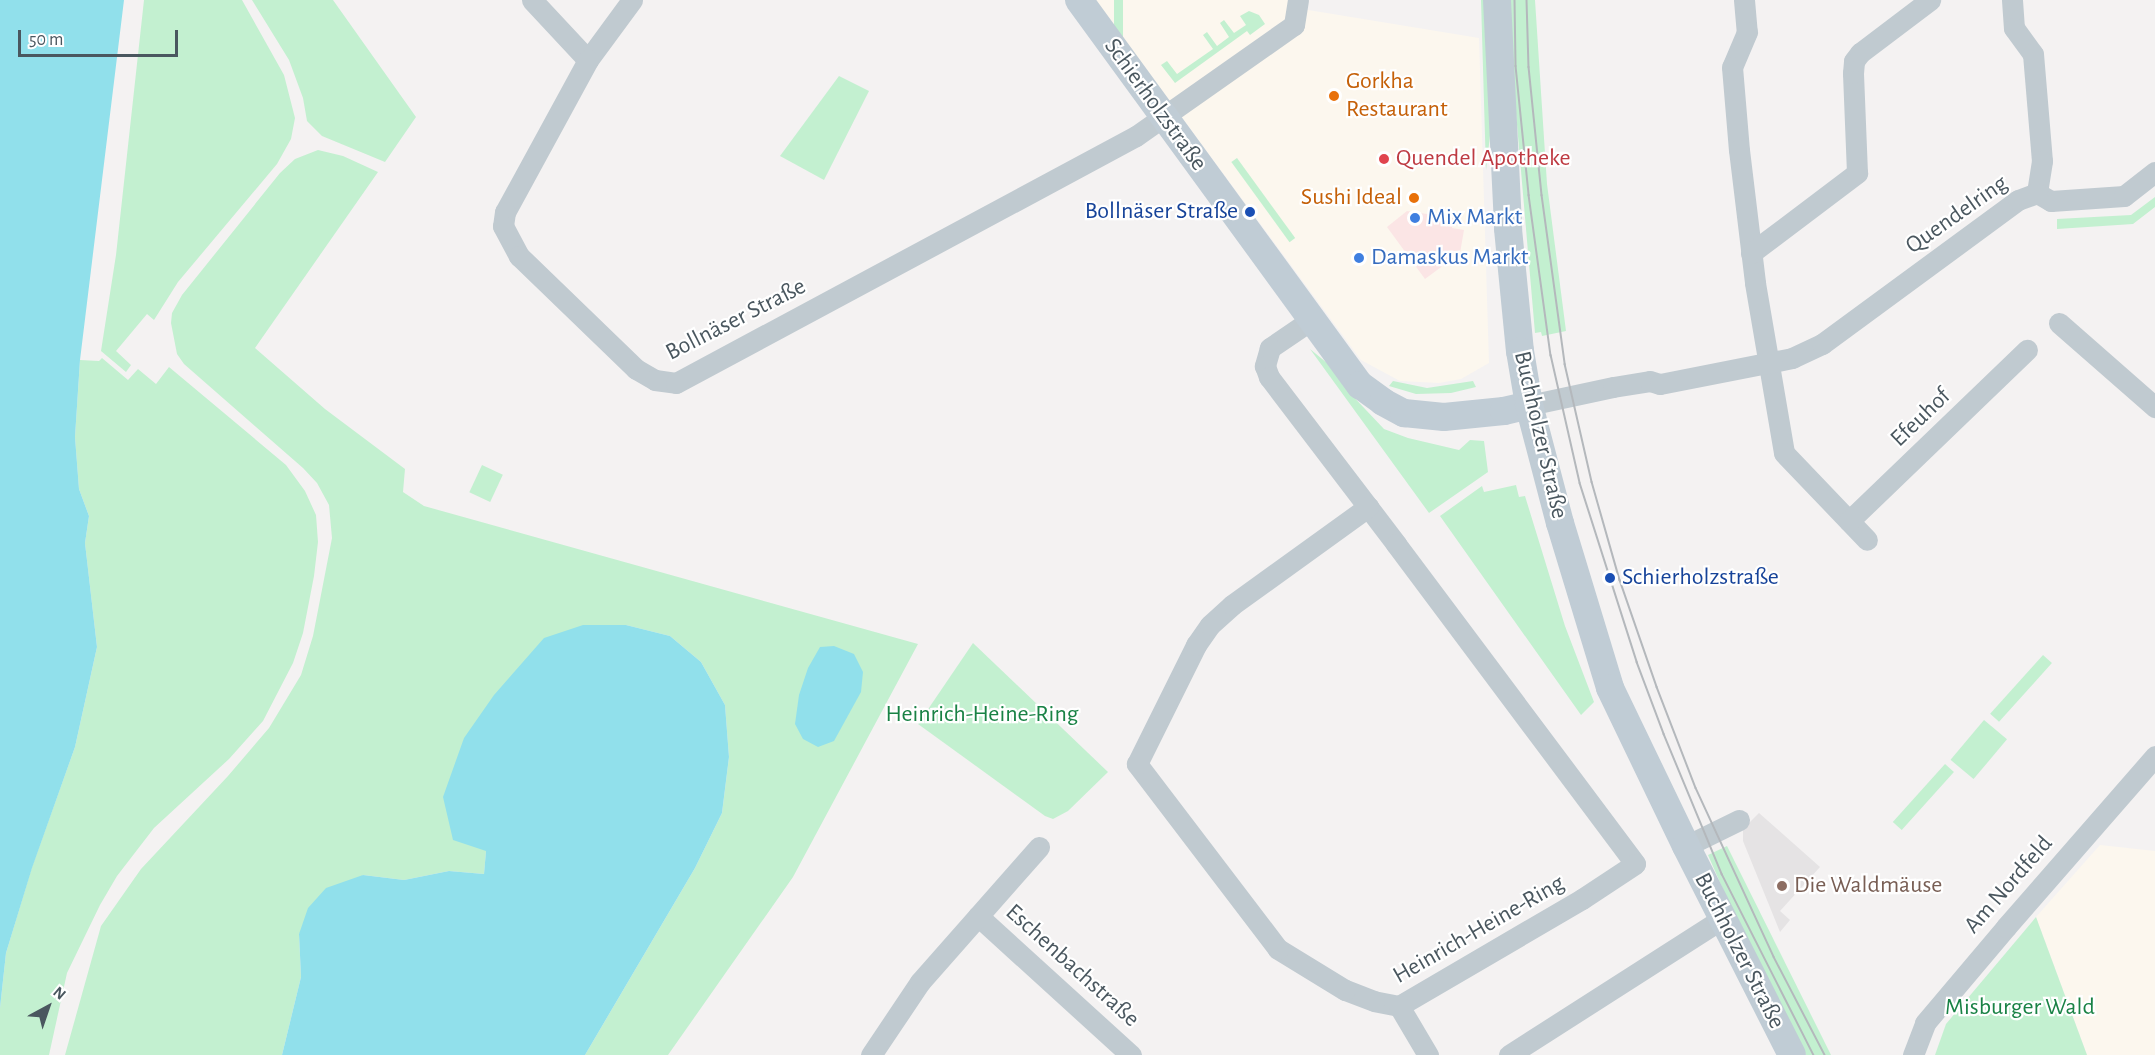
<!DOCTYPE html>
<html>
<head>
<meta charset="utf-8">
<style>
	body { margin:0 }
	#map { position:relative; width:2155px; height:1055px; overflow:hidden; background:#f4f2f2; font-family:"Alegreya Sans",sans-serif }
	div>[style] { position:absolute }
	.commercial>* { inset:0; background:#fcf7ee }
	.education>* { inset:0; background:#e5e3e4 }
	.medical>* { inset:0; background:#fbe5e5 }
	.green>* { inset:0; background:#c3f0d0; transform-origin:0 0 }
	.water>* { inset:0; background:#91e0eb }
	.street>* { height:21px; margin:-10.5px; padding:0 10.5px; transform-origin:10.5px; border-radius:10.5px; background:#c0cad0 }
	.secondary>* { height:28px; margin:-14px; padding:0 14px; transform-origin:14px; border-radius:14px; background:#c0ccd5 }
	.tram>* { height:1.5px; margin:-0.75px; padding:0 0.75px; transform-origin:0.75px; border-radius:0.75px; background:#b4b8bc }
	.dots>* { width:16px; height:16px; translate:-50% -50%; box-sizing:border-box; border:3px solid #fff; border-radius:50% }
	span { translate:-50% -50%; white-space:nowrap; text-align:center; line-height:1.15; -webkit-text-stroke:4.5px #fff; paint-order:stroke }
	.food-label { font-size:24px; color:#c56008 }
	.left { translate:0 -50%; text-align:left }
	.right { translate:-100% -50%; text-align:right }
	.street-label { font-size:24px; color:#4a575f }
	.health-label { font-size:24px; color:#be3a42 }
	.transit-label { font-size:24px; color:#164399 }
	.shop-label { font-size:24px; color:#366cbe }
	.park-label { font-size:24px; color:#198245 }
	.education-label { font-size:24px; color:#785e54 }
	.north { position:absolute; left:18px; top:977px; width:60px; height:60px; -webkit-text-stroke:4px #fff; paint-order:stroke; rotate:40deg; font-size:16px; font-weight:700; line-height:24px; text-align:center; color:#4a575f }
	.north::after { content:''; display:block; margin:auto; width:21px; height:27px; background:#4a575f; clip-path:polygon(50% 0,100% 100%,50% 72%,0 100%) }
	.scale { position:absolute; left:18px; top:30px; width:160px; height:27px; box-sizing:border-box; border:3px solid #4a575f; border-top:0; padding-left:8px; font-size:18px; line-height:21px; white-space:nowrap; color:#4a575f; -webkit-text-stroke:4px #fff; paint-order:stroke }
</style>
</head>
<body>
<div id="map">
	<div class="commercial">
		<div style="clip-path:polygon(1095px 0,1291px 0,1290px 7px,1479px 38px,1489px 363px,1461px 379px,1439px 383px,1400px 381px,1361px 360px)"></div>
		<div style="clip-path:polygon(2100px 845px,2155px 851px,2155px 1055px,2087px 1055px,2036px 917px)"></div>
	</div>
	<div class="education">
		<div style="clip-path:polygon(1759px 813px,1820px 867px,1780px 911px,1790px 920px,1780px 932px,1743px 841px,1743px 829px)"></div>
	</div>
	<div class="medical">
		<div style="clip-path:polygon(1407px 211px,1454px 218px,1452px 228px,1464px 230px,1460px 253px,1425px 279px,1387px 227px)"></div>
	</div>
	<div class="green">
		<div style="clip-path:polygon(144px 0,242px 0,284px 75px,295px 118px,291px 139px,277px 164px,178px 282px,154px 320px,147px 314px,116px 351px,131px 365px,126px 372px,101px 351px,116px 255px)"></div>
		<div style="clip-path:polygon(252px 0,333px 0,416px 117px,385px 162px,322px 136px,307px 121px,303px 98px,289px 60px)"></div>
		<div style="left:1114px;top:0;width:9px;height:63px"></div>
		<div style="clip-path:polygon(1481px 0,1487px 0,1491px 127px,1486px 170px)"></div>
		<div style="clip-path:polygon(1510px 0,1535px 0,1547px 184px,1566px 331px,1542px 336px,1541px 332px,1535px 333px,1514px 90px)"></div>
		<div style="clip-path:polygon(1249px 11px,1259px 15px,1265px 24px,1250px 35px,1247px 31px,1175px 83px,1161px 65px,1167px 61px,1177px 74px,1213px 49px,1203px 35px,1207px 32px,1217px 46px,1229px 37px,1220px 23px,1224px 20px,1234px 33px,1246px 25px,1240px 16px)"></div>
		<div style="clip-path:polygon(839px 76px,869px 91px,824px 180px,780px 156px)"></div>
		<div style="clip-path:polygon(318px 150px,343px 156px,378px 172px,255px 348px,325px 409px,405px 469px,403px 492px,424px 506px,918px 644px,793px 877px,668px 1055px,585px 1055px,695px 868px,722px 813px,729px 757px,725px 705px,701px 662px,670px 636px,626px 625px,486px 851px,484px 874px,449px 871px,404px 880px,363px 875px,299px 934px,301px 977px,282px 1055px,65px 1055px,101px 926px,141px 869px,228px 776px,269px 728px,301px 675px,313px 636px,332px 538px,329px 505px,317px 483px,303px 468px,184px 364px,177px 354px,171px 323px,172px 313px,182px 295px,280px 173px,295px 159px)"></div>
		<div style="left:1237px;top:158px;width:99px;height:7px;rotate:54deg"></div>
		<div style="clip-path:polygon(2155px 197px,2155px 207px,2133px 224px,2057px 229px,2057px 219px,2131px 215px)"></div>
		<div style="clip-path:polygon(1310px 349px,1327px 363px,1348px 391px,1384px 429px,1408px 438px,1459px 450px,1470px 440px,1484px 441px,1488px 472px,1429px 513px)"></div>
		<div style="clip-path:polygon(102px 358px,128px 380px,138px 369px,156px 384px,169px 367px,286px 465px,305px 491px,316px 515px,318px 542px,314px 576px,303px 633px,293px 663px,263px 721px,229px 759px,154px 828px,117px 876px,100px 905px,67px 973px,49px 1055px,0 1055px,0 1008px,6px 953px,32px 867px,75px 747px,97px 647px,85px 543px,89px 516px,79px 489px,75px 437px,80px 360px,99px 361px)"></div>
		<div style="clip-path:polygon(1393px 381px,1427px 388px,1473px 381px,1476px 387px,1451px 393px,1416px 394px,1389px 386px)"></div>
		<div style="left:482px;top:465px;width:23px;height:30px;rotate:25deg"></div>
		<div style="clip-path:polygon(1516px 485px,1519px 497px,1525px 496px,1565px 626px,1594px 702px,1581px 715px,1440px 516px,1482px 486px,1484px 492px)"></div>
		<div style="clip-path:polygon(973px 643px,1108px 772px,1068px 811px,1053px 819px,1045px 816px,918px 724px)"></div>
		<div style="left:2043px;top:655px;width:12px;height:79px;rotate:42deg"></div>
		<div style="left:1984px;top:720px;width:30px;height:52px;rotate:40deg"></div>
		<div style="left:1945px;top:764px;width:12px;height:78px;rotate:42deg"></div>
		<div style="clip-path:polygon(1727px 846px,1831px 1055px,1806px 1055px,1733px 912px,1708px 855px)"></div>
		<div style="clip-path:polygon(2036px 917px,2087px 1055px,1935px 1055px,1946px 1024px)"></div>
	</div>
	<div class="water">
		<div style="clip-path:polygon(0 0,124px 0,80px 360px,75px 437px,79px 489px,89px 516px,85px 543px,97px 647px,75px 747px,32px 868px,6px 953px,0 1008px)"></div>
		<div style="clip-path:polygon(583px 625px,626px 625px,670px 636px,701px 662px,725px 705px,729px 757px,722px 813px,695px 868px,585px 1055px,282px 1055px,301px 977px,299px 934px,308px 908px,326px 888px,363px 875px,404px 880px,449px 871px,484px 874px,486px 851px,453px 840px,443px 797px,464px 738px,494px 695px,544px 638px)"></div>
		<div style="clip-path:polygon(834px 646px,854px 654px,863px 672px,861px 692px,834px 741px,818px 747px,803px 739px,795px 724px,799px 695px,808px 668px,820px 647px)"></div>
	</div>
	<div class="street">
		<div style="left:532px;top:0;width:82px;rotate:47deg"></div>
		<div style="left:632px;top:0;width:74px;rotate:126.3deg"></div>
		<div style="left:588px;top:60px;width:173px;rotate:118.6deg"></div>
		<div style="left:505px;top:212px;width:14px;rotate:98deg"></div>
		<div style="left:503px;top:226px;width:34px;rotate:62deg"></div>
		<div style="left:519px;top:256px;width:163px;rotate:44deg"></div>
		<div style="left:636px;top:369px;width:22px;rotate:30deg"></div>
		<div style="left:655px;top:380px;width:21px;rotate:8deg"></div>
		<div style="left:676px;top:383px;width:522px;rotate:-28.23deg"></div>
		<div style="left:1136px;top:136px;width:193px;rotate:-35.1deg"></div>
		<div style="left:1294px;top:25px;width:25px;rotate:-81deg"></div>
		<div style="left:1744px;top:0;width:32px;rotate:85deg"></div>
		<div style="left:1747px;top:32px;width:38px;rotate:113deg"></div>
		<div style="left:1732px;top:67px;width:83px;rotate:85.2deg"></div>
		<div style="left:1739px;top:150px;width:134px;rotate:83.1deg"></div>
		<div style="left:1755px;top:283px;width:172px;rotate:80.3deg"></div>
		<div style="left:1784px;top:453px;width:120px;rotate:46.3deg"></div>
		<div style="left:2012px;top:0;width:28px;rotate:86deg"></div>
		<div style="left:2014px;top:28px;width:32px;rotate:54deg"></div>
		<div style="left:2033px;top:54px;width:107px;rotate:85.2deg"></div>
		<div style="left:2042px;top:161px;width:32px;rotate:99deg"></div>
		<div style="left:2037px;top:193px;width:16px;rotate:30deg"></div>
		<div style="left:2051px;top:201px;width:73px;rotate:-3.9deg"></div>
		<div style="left:2124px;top:196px;width:39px;rotate:-38deg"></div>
		<div style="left:1751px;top:253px;width:133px;rotate:-37deg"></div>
		<div style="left:1857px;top:173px;width:100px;rotate:-92.3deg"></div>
		<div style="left:1853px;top:73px;width:12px;rotate:-85deg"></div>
		<div style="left:1854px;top:61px;width:10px;rotate:-53deg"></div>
		<div style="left:1860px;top:53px;width:88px;rotate:-37.1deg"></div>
		<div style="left:1311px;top:320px;width:50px;rotate:145.7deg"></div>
		<div style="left:1270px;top:348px;width:19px;rotate:106deg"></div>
		<div style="left:1265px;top:366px;width:12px;rotate:70deg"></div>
		<div style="left:1269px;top:377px;width:210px;rotate:52.7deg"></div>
		<div style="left:1396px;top:544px;width:399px;rotate:53.2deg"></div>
		<div style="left:1635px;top:864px;width:64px;rotate:146.6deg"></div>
		<div style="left:1582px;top:899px;width:212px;rotate:149.7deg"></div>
		<div style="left:1399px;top:1006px;width:25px;rotate:-169deg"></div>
		<div style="left:1374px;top:1001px;width:31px;rotate:-159deg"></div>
		<div style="left:1345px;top:990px;width:79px;rotate:-148.5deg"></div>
		<div style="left:1278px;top:949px;width:233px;rotate:-127.3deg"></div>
		<div style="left:1137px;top:764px;width:133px;rotate:-63.6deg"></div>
		<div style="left:1196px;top:645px;width:24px;rotate:-55deg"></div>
		<div style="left:1210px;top:625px;width:30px;rotate:-42deg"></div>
		<div style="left:1232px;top:605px;width:168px;rotate:-35.8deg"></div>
		<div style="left:2059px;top:323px;width:128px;rotate:41.2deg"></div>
		<div style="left:1529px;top:405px;width:86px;rotate:-12.1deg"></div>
		<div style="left:1613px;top:387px;width:37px;rotate:-9deg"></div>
		<div style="left:1650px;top:381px;width:10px;rotate:17deg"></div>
		<div style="left:1660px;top:384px;width:135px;rotate:-11.1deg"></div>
		<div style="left:1792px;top:358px;width:33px;rotate:-25deg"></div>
		<div style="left:1822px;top:344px;width:243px;rotate:-36.3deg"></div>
		<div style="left:2018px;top:200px;width:20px;rotate:-20deg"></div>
		<div style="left:1849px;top:521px;width:247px;rotate:-43.9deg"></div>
		<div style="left:1686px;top:846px;width:59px;rotate:-26.1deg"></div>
		<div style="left:978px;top:916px;width:207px;rotate:42.3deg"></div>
		<div style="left:1399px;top:1006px;width:57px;rotate:59.4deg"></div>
		<div style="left:871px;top:1055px;width:88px;rotate:-56.1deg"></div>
		<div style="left:920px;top:982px;width:180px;rotate:-48.6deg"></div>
		<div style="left:1509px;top:1055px;width:254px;rotate:-32.6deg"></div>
		<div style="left:1913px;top:1055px;width:34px;rotate:-69deg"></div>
		<div style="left:1925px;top:1023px;width:126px;rotate:-49.8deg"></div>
		<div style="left:2006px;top:927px;width:227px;rotate:-48.9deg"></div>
	</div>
	<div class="secondary">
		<div style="left:1079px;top:0;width:477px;rotate:53.9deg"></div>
		<div style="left:1360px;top:385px;width:29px;rotate:36deg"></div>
		<div style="left:1383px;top:402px;width:24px;rotate:28deg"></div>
		<div style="left:1404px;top:413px;width:40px;rotate:5.7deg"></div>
		<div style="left:1444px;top:417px;width:60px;rotate:-5.7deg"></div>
		<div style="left:1504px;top:411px;width:26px;rotate:-13deg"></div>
		<div style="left:1497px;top:0;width:229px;rotate:87.2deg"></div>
		<div style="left:1508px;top:229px;width:123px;rotate:84.4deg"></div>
		<div style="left:1520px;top:351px;width:55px;rotate:80.5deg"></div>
		<div style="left:1529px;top:405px;width:122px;rotate:75.3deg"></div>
		<div style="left:1560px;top:523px;width:172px;rotate:73.1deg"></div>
		<div style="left:1610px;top:688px;width:175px;rotate:64.3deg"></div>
		<div style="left:1686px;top:846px;width:234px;rotate:63.1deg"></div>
	</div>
	<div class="tram">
		<div style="left:1515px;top:0;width:66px;rotate:89.1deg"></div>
		<div style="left:1516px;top:66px;width:130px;rotate:84.2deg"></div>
		<div style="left:1529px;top:195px;width:162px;rotate:82.2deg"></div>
		<div style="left:1551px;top:355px;width:131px;rotate:77.2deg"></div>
		<div style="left:1580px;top:483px;width:188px;rotate:72.3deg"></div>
		<div style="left:1637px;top:662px;width:77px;rotate:69.4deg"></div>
		<div style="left:1664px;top:734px;width:152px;rotate:67.5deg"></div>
		<div style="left:1722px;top:874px;width:203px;rotate:63.1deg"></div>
		<div style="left:1527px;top:0;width:67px;rotate:88.3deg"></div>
		<div style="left:1529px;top:67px;width:129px;rotate:84.2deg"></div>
		<div style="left:1542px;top:195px;width:171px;rotate:82.2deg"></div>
		<div style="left:1565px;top:364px;width:121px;rotate:77.1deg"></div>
		<div style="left:1592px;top:482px;width:102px;rotate:74.1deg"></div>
		<div style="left:1620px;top:580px;width:113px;rotate:70.9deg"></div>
		<div style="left:1657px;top:687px;width:108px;rotate:68.9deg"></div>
		<div style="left:1696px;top:788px;width:186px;rotate:65.2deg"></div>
		<div style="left:1774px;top:957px;width:110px;rotate:62.5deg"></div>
	</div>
	<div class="dots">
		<div style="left:1334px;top:96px;background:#e8710a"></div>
		<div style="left:1384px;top:159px;background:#e0444e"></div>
		<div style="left:1414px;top:198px;background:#e8710a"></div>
		<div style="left:1250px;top:212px;background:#1a4fb4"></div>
		<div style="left:1415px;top:218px;background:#3f7fe0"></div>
		<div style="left:1359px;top:258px;background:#3f7fe0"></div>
		<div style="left:1610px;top:578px;background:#1a4fb4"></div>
		<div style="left:1782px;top:886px;background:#8d6e63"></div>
	</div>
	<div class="food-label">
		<span class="left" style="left:1346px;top:96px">Gorkha<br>Restaurant</span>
		<span class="right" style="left:1402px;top:198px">Sushi Ideal</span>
	</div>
	<div class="street-label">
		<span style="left:1155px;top:105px;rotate:54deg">Schierholzstraße</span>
		<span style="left:1957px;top:215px;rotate:-35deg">Quendelring</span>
		<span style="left:736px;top:320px;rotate:-27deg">Bollnäser Straße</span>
		<span style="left:1921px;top:418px;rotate:-44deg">Efeuhof</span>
		<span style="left:1540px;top:435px;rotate:77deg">Buchholzer Straße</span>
		<span style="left:2009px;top:885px;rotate:-49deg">Am Nordfeld</span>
		<span style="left:1479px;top:930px;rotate:-30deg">Heinrich-Heine-Ring</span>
		<span style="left:1739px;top:951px;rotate:63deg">Buchholzer Straße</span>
		<span style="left:1072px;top:966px;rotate:42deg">Eschenbachstraße</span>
	</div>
	<div class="health-label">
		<span class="left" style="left:1396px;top:159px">Quendel Apotheke</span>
	</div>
	<div class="transit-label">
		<span class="right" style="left:1238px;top:212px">Bollnäser Straße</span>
		<span class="left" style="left:1622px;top:578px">Schierholzstraße</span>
	</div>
	<div class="shop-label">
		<span class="left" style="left:1427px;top:218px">Mix Markt</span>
		<span class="left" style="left:1371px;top:258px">Damaskus Markt</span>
	</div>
	<div class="park-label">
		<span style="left:982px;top:715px">Heinrich-Heine-Ring</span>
		<span style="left:2020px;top:1008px">Misburger Wald</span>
	</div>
	<div class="education-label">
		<span class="left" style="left:1794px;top:886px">Die Waldmäuse</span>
	</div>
	<div class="north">N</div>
	<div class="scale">50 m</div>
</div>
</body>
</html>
